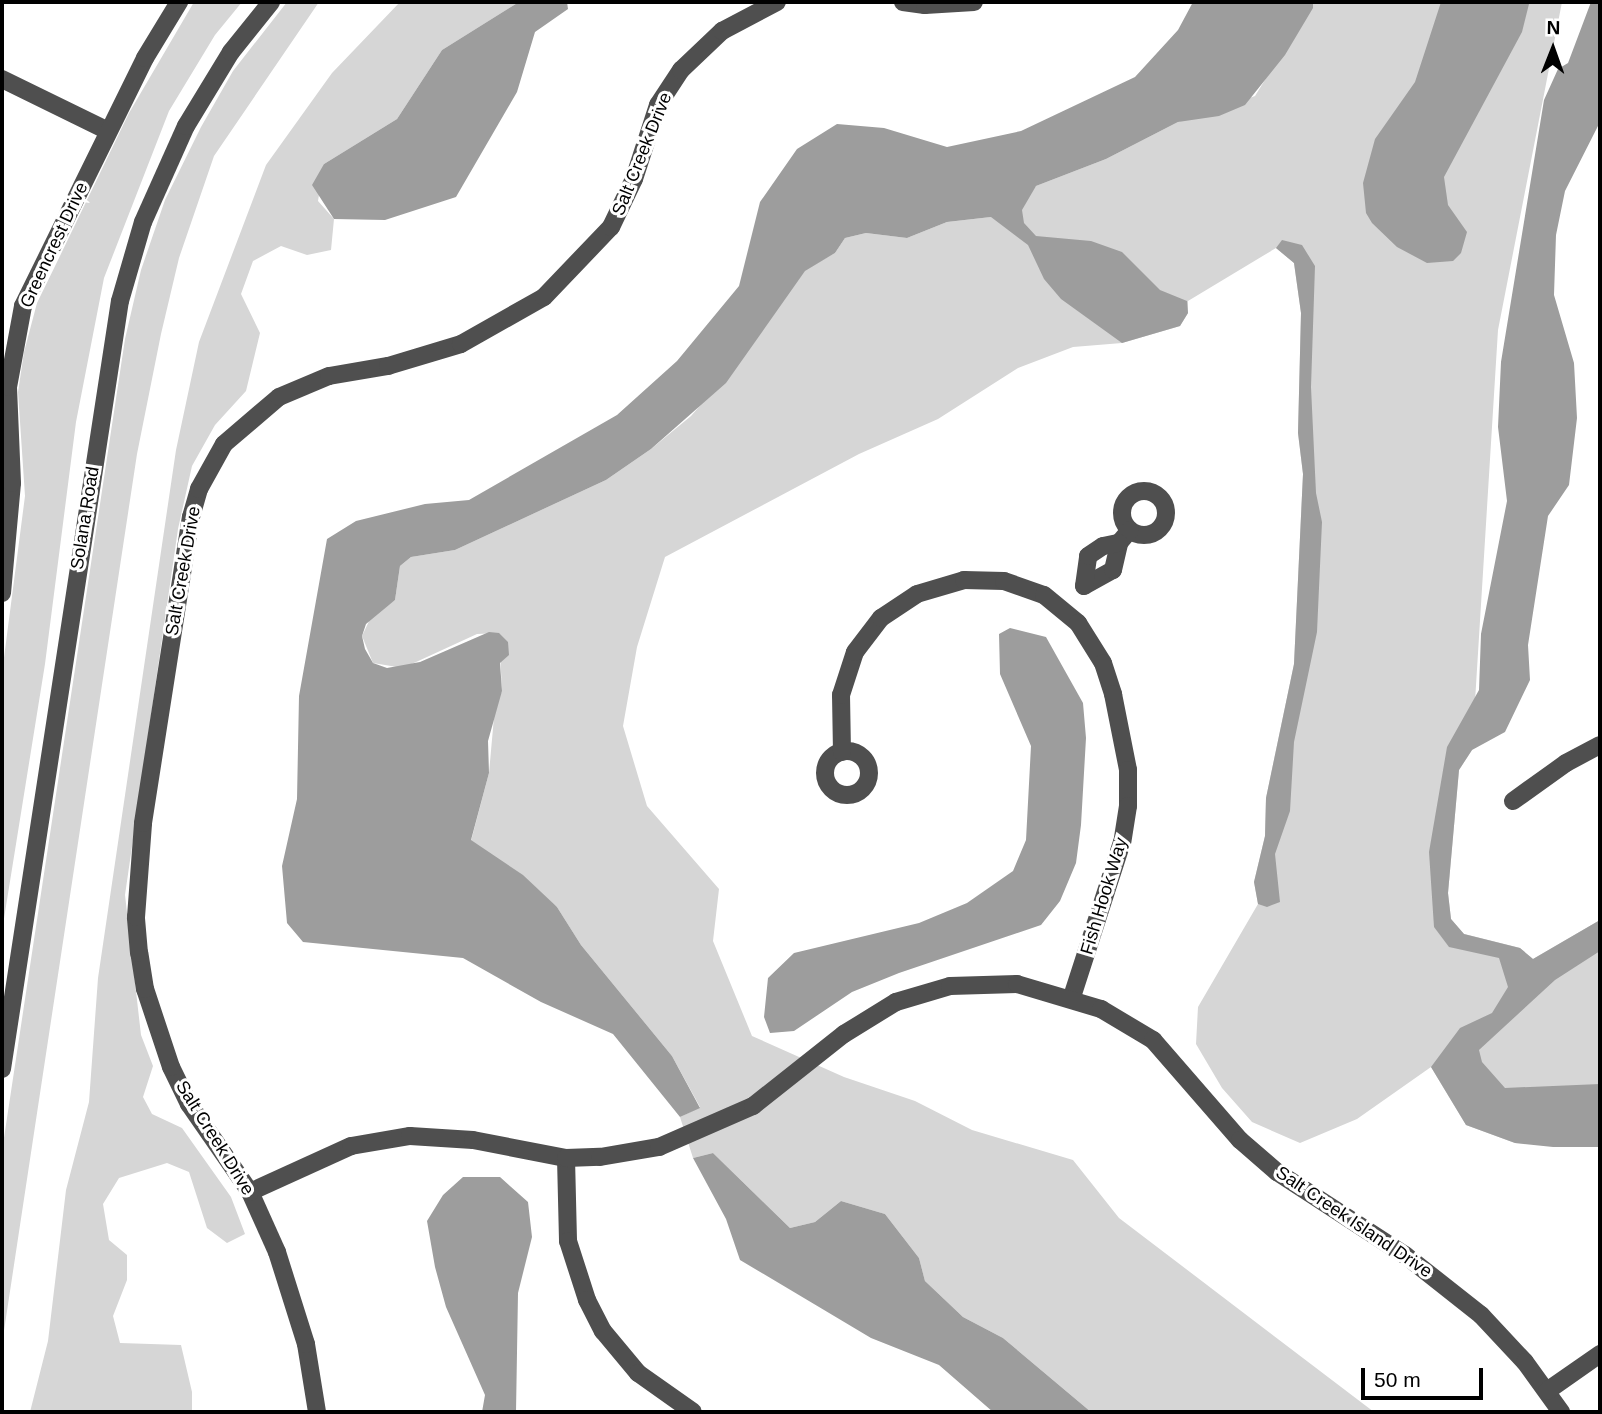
<!DOCTYPE html>
<html>
<head>
<meta charset="utf-8">
<style>
	body { margin:0 }
	#map { position:relative; width:1602px; height:1414px; overflow:hidden; background:#fff; font-family:Arial,sans-serif }
	div>[style] { position:absolute }
	.green>* { inset:0; background:#d6d6d6 }
	.water>* { inset:0; background:#9d9d9d }
	.minor>* { height:18px; margin:-9px; padding:0 9px; transform-origin:9px; border-radius:9px; background:#4f4f4f }
	.minor>.ring { margin:-9px; padding:0; box-sizing:content-box; background:none; border:18px solid #4f4f4f; border-radius:50% }
	span { translate:-50% -50%; white-space:nowrap; text-align:center; line-height:1.15; -webkit-text-stroke:6px #fff; paint-order:stroke }
	.street-label { font-size:18px; color:#000 }
	.frame { position:absolute; inset:0; border:4px solid #000; pointer-events:none }
	.north { position:absolute; left:1518px; top:14px; width:70px; height:70px; -webkit-text-stroke:5px #fff; paint-order:stroke; rotate:1deg; font-size:19px; font-weight:700; line-height:28px; text-align:center; color:#000 }
	.north::after { content:''; display:block; margin:auto; width:24px; height:32px; background:#000; clip-path:polygon(50% 0,100% 100%,50% 72%,0 100%) }
	.scale { position:absolute; left:1361px; top:1368px; width:122px; height:32px; box-sizing:border-box; border:4px solid #000; border-top:0; padding-left:9px; font-size:21px; line-height:24px; white-space:nowrap; color:#000; -webkit-text-stroke:5px #fff; paint-order:stroke }
</style>
</head>
<body>
<div id="map">
	<div class="green">
		<div style="clip-path:polygon(194px 2px,242px 2px,215px 35px,169px 111px,104px 278px,76px 422px,45px 664px,2px 931px,2px 673px,25px 496px,18px 392px,24px 352px,37px 303px,58px 260px,129px 113px)"></div>
		<div style="clip-path:polygon(287px 2px,319px 2px,214px 156px,179px 258px,161px 334px,137px 454px,2px 1344px,2px 1151px,125px 339px,141px 270px,165px 200px,201px 127px,233px 71px)"></div>
		<div style="clip-path:polygon(400px 2px,519px 2px,442px 50px,397px 119px,324px 164px,318px 201px,334px 219px,331px 250px,307px 255px,281px 246px,253px 261px,241px 294px,260px 333px,246px 391px,215px 425px,192px 466px,178px 529px,125px 895px,141px 1035px,153px 1066px,143px 1097px,152px 1114px,182px 1128px,231px 1197px,245px 1234px,227px 1243px,207px 1228px,189px 1172px,167px 1163px,119px 1178px,103px 1204px,109px 1240px,127px 1255px,127px 1280px,113px 1316px,120px 1343px,181px 1345px,192px 1392px,192px 1412px,30px 1412px,48px 1341px,66px 1190px,89px 1102px,98px 978px,176px 450px,199px 342px,266px 165px,332px 73px)"></div>
		<div style="clip-path:polygon(1313px 2px,1562px 2px,1498px 330px,1472px 750px,1459px 770px,1448px 893px,1451px 919px,1464px 934px,1520px 948px,1533px 959px,1600px 920px,1600px 1147px,1515px 1143px,1466px 1125px,1431px 1067px,1357px 1119px,1300px 1143px,1252px 1122px,1222px 1088px,1196px 1044px,1198px 1007px,1258px 904px,1254px 882px,1265px 836px,1266px 798px,1294px 664px,1303px 474px,1298px 433px,1301px 313px,1294px 263px,1276px 248px,1188px 301px,1188px 313px,1180px 326px,1122px 343px,1073px 347px,1018px 368px,938px 419px,859px 454px,665px 557px,637px 647px,623px 726px,647px 806px,719px 889px,713px 941px,752px 1036px,844px 1077px,915px 1101px,972px 1130px,1073px 1160px,1119px 1218px,1374px 1412px,1091px 1412px,1003px 1338px,963px 1317px,925px 1281px,919px 1258px,885px 1214px,841px 1201px,815px 1222px,790px 1228px,713px 1153px,693px 1158px,680px 1117px,700px 1107px,672px 1056px,581px 945px,557px 907px,471px 841px,489px 773px,495px 706px,502px 691px,499px 633px,477px 634px,403px 668px,373px 663px,362px 636px,371px 617px,395px 600px,400px 566px,411px 557px,455px 550px,606px 480px,651px 449px,691px 416px,745px 354px,805px 270px,835px 253px,845px 238px,866px 233px,907px 238px,947px 222px,991px 217px,1036px 186px,1106px 159px,1178px 122px,1255px 96px)"></div>
	</div>
	<div class="water">
		<div style="clip-path:polygon(519px 2px,567px 2px,568px 9px,535px 32px,517px 92px,456px 197px,385px 220px,334px 219px,312px 185px,324px 164px,397px 119px,442px 50px)"></div>
		<div style="clip-path:polygon(1193px 2px,1313px 2px,1313px 8px,1285px 55px,1245px 105px,1219px 116px,1178px 122px,1106px 159px,1036px 186px,1022px 210px,1024px 223px,1036px 236px,1091px 241px,1122px 252px,1160px 290px,1187px 301px,1188px 313px,1180px 326px,1122px 343px,1061px 299px,1044px 279px,1028px 245px,991px 217px,947px 222px,907px 238px,866px 233px,845px 238px,835px 253px,805px 271px,726px 383px,651px 449px,606px 480px,455px 550px,411px 557px,400px 566px,395px 600px,366px 624px,362px 636px,365px 649px,373px 663px,387px 668px,420px 662px,489px 632px,499px 633px,508px 642px,509px 655px,500px 663px,502px 691px,488px 741px,489px 773px,471px 840px,523px 875px,557px 907px,581px 945px,672px 1056px,700px 1108px,680px 1117px,613px 1034px,541px 1002px,463px 958px,303px 942px,287px 923px,282px 866px,297px 799px,299px 696px,327px 539px,356px 521px,425px 504px,469px 500px,617px 415px,677px 361px,739px 286px,760px 202px,797px 149px,837px 124px,884px 128px,947px 147px,1021px 131px,1135px 77px,1178px 30px)"></div>
		<div style="clip-path:polygon(1441px 2px,1529px 4px,1522px 32px,1444px 177px,1448px 205px,1467px 232px,1461px 253px,1453px 261px,1427px 263px,1397px 247px,1372px 223px,1366px 213px,1363px 183px,1375px 139px,1415px 82px)"></div>
		<div style="clip-path:polygon(1591px 2px,1600px 2px,1600px 122px,1565px 191px,1556px 235px,1554px 295px,1574px 363px,1577px 418px,1569px 485px,1548px 516px,1528px 645px,1530px 680px,1505px 732px,1472px 750px,1459px 770px,1448px 893px,1451px 919px,1464px 934px,1520px 948px,1533px 959px,1600px 920px,1600px 951px,1555px 980px,1479px 1050px,1482px 1062px,1505px 1088px,1600px 1084px,1600px 1147px,1553px 1147px,1515px 1143px,1466px 1125px,1431px 1067px,1460px 1028px,1492px 1013px,1508px 987px,1499px 958px,1449px 947px,1434px 927px,1429px 852px,1447px 747px,1479px 690px,1481px 634px,1507px 501px,1498px 427px,1501px 362px,1544px 100px,1558px 69px,1568px 63px)"></div>
		<div style="clip-path:polygon(1282px 240px,1302px 245px,1315px 266px,1311px 387px,1316px 493px,1322px 522px,1317px 632px,1294px 742px,1290px 811px,1275px 854px,1280px 902px,1267px 907px,1258px 904px,1254px 882px,1265px 836px,1266px 798px,1294px 664px,1303px 474px,1298px 433px,1301px 313px,1294px 263px,1276px 248px)"></div>
		<div style="clip-path:polygon(1010px 628px,1046px 637px,1083px 703px,1086px 738px,1081px 825px,1076px 863px,1060px 901px,1041px 925px,899px 973px,852px 992px,794px 1031px,770px 1033px,764px 1017px,768px 978px,794px 953px,919px 923px,967px 903px,1013px 871px,1026px 840px,1031px 746px,1000px 674px,999px 634px)"></div>
		<div style="clip-path:polygon(713px 1153px,790px 1228px,815px 1222px,841px 1201px,885px 1214px,919px 1258px,925px 1281px,963px 1317px,1003px 1338px,1091px 1412px,993px 1412px,939px 1365px,871px 1338px,740px 1260px,726px 1219px,693px 1158px)"></div>
		<div style="clip-path:polygon(463px 1177px,500px 1177px,528px 1202px,532px 1237px,518px 1293px,516px 1412px,482px 1412px,485px 1395px,446px 1307px,435px 1267px,427px 1221px,443px 1195px)"></div>
	</div>
	<div class="minor">
		<div style="left:903px;top:2px;width:22px;rotate:8deg"></div>
		<div style="left:925px;top:5px;width:49px;rotate:-3.5deg"></div>
		<div style="left:2px;top:79px;width:118px;rotate:26.1deg"></div>
		<div class="ring" style="left:1122px;top:491px;width:26px;height:26px"></div>
		<div style="left:1084px;top:586px;width:33px;rotate:-29deg"></div>
		<div style="left:1113px;top:570px;width:28px;rotate:-77deg"></div>
		<div style="left:1119px;top:543px;width:17px;rotate:-50deg"></div>
		<div style="left:1084px;top:586px;width:30px;rotate:-82deg"></div>
		<div style="left:1088px;top:556px;width:18px;rotate:-34deg"></div>
		<div style="left:1103px;top:546px;width:16px;rotate:-11deg"></div>
		<div style="left:2px;top:593px;width:110px;rotate:-84.8deg"></div>
		<div style="left:12px;top:483px;width:96px;rotate:-92.4deg"></div>
		<div style="left:8px;top:387px;width:82px;rotate:-79.5deg"></div>
		<div style="left:23px;top:306px;width:276px;rotate:-63.8deg"></div>
		<div style="left:145px;top:58px;width:66px;rotate:-58.7deg"></div>
		<div class="ring" style="left:825px;top:751px;width:26px;height:26px"></div>
		<div style="left:842px;top:752px;width:57px;rotate:-91deg"></div>
		<div style="left:841px;top:695px;width:45px;rotate:-72deg"></div>
		<div style="left:855px;top:652px;width:43px;rotate:-52.6deg"></div>
		<div style="left:881px;top:618px;width:43px;rotate:-33.7deg"></div>
		<div style="left:917px;top:594px;width:49px;rotate:-16.6deg"></div>
		<div style="left:964px;top:580px;width:40px;rotate:1.4deg"></div>
		<div style="left:1004px;top:581px;width:42px;rotate:19.3deg"></div>
		<div style="left:1044px;top:595px;width:44px;rotate:39.5deg"></div>
		<div style="left:1078px;top:623px;width:47px;rotate:58deg"></div>
		<div style="left:1103px;top:663px;width:33px;rotate:72deg"></div>
		<div style="left:1113px;top:694px;width:77px;rotate:78.8deg"></div>
		<div style="left:1128px;top:770px;width:36px;rotate:90deg"></div>
		<div style="left:1128px;top:806px;width:36px;rotate:99deg"></div>
		<div style="left:1122px;top:842px;width:163px;rotate:107.9deg"></div>
		<div style="left:1513px;top:801px;width:65px;rotate:-35.6deg"></div>
		<div style="left:1566px;top:763px;width:38px;rotate:-28deg"></div>
		<div style="left:2px;top:1069px;width:777px;rotate:-81.27deg"></div>
		<div style="left:120px;top:301px;width:82px;rotate:-73.8deg"></div>
		<div style="left:143px;top:222px;width:105px;rotate:-65.9deg"></div>
		<div style="left:186px;top:126px;width:87px;rotate:-58.7deg"></div>
		<div style="left:231px;top:52px;width:64px;rotate:-51.3deg"></div>
		<div style="left:566px;top:1158px;width:83px;rotate:88.6deg"></div>
		<div style="left:568px;top:1241px;width:62px;rotate:72.1deg"></div>
		<div style="left:587px;top:1300px;width:35px;rotate:63deg"></div>
		<div style="left:603px;top:1331px;width:55px;rotate:50.2deg"></div>
		<div style="left:638px;top:1373px;width:67px;rotate:35.3deg"></div>
		<div style="left:250px;top:1192px;width:111px;rotate:-24.5deg"></div>
		<div style="left:351px;top:1146px;width:60px;rotate:-9.6deg"></div>
		<div style="left:410px;top:1136px;width:63px;rotate:3.6deg"></div>
		<div style="left:473px;top:1140px;width:95px;rotate:11deg"></div>
		<div style="left:566px;top:1158px;width:34px;rotate:-2deg"></div>
		<div style="left:600px;top:1157px;width:60px;rotate:-9.6deg"></div>
		<div style="left:659px;top:1147px;width:103px;rotate:-23.6deg"></div>
		<div style="left:753px;top:1106px;width:116px;rotate:-38.4deg"></div>
		<div style="left:844px;top:1034px;width:61px;rotate:-31.6deg"></div>
		<div style="left:896px;top:1002px;width:56px;rotate:-16.5deg"></div>
		<div style="left:950px;top:986px;width:67px;rotate:-1.7deg"></div>
		<div style="left:1017px;top:984px;width:88px;rotate:16.6deg"></div>
		<div style="left:1101px;top:1009px;width:61px;rotate:30.8deg"></div>
		<div style="left:1153px;top:1040px;width:133px;rotate:49deg"></div>
		<div style="left:1240px;top:1140px;width:49px;rotate:40.9deg"></div>
		<div style="left:1277px;top:1172px;width:153px;rotate:33deg"></div>
		<div style="left:1405px;top:1255px;width:97px;rotate:38.3deg"></div>
		<div style="left:1481px;top:1315px;width:64px;rotate:46.9deg"></div>
		<div style="left:1525px;top:1362px;width:62px;rotate:54.2deg"></div>
		<div style="left:1547px;top:1391px;width:65px;rotate:-34.9deg"></div>
		<div style="left:317px;top:1412px;width:69px;rotate:-99.2deg"></div>
		<div style="left:306px;top:1344px;width:96px;rotate:-107.5deg"></div>
		<div style="left:277px;top:1252px;width:66px;rotate:-114.2deg"></div>
		<div style="left:250px;top:1192px;width:107px;rotate:-124.7deg"></div>
		<div style="left:189px;top:1104px;width:41px;rotate:-115.9deg"></div>
		<div style="left:171px;top:1067px;width:82px;rotate:-108.4deg"></div>
		<div style="left:145px;top:989px;width:36px;rotate:-99deg"></div>
		<div style="left:139px;top:953px;width:36px;rotate:-95deg"></div>
		<div style="left:136px;top:917px;width:94px;rotate:-85.7deg"></div>
		<div style="left:143px;top:823px;width:310px;rotate:-81.1deg"></div>
		<div style="left:191px;top:517px;width:29px;rotate:-74deg"></div>
		<div style="left:199px;top:489px;width:51px;rotate:-60.9deg"></div>
		<div style="left:224px;top:444px;width:72px;rotate:-40.5deg"></div>
		<div style="left:279px;top:397px;width:54px;rotate:-22.8deg"></div>
		<div style="left:329px;top:376px;width:60px;rotate:-9.6deg"></div>
		<div style="left:388px;top:366px;width:76px;rotate:-16.8deg"></div>
		<div style="left:461px;top:344px;width:95px;rotate:-29.5deg"></div>
		<div style="left:544px;top:297px;width:97px;rotate:-46.3deg"></div>
		<div style="left:611px;top:227px;width:53px;rotate:-64.4deg"></div>
		<div style="left:634px;top:179px;width:78px;rotate:-72deg"></div>
		<div style="left:658px;top:105px;width:42px;rotate:-56.7deg"></div>
		<div style="left:681px;top:70px;width:57px;rotate:-43.6deg"></div>
		<div style="left:722px;top:31px;width:62px;rotate:-27.8deg"></div>
	</div>
	<div class="street-label">
		<span style="left:642px;top:154px;rotate:-68deg">Salt Creek Drive</span>
		<span style="left:54px;top:245px;rotate:-65deg">Greencrest Drive</span>
		<span style="left:85px;top:518px;rotate:-81deg">Solana Road</span>
		<span style="left:183px;top:571px;rotate:-80deg">Salt Creek Drive</span>
		<span style="left:1104px;top:896px;rotate:-73deg">Fish Hook Way</span>
		<span style="left:215px;top:1138px;rotate:58deg">Salt Creek Drive</span>
		<span style="left:1354px;top:1222px;rotate:34deg">Salt Creek Island Drive</span>
	</div>
	<div class="frame"></div>
	<div class="north">N</div>
	<div class="scale">50 m</div>
</div>
</body>
</html>
